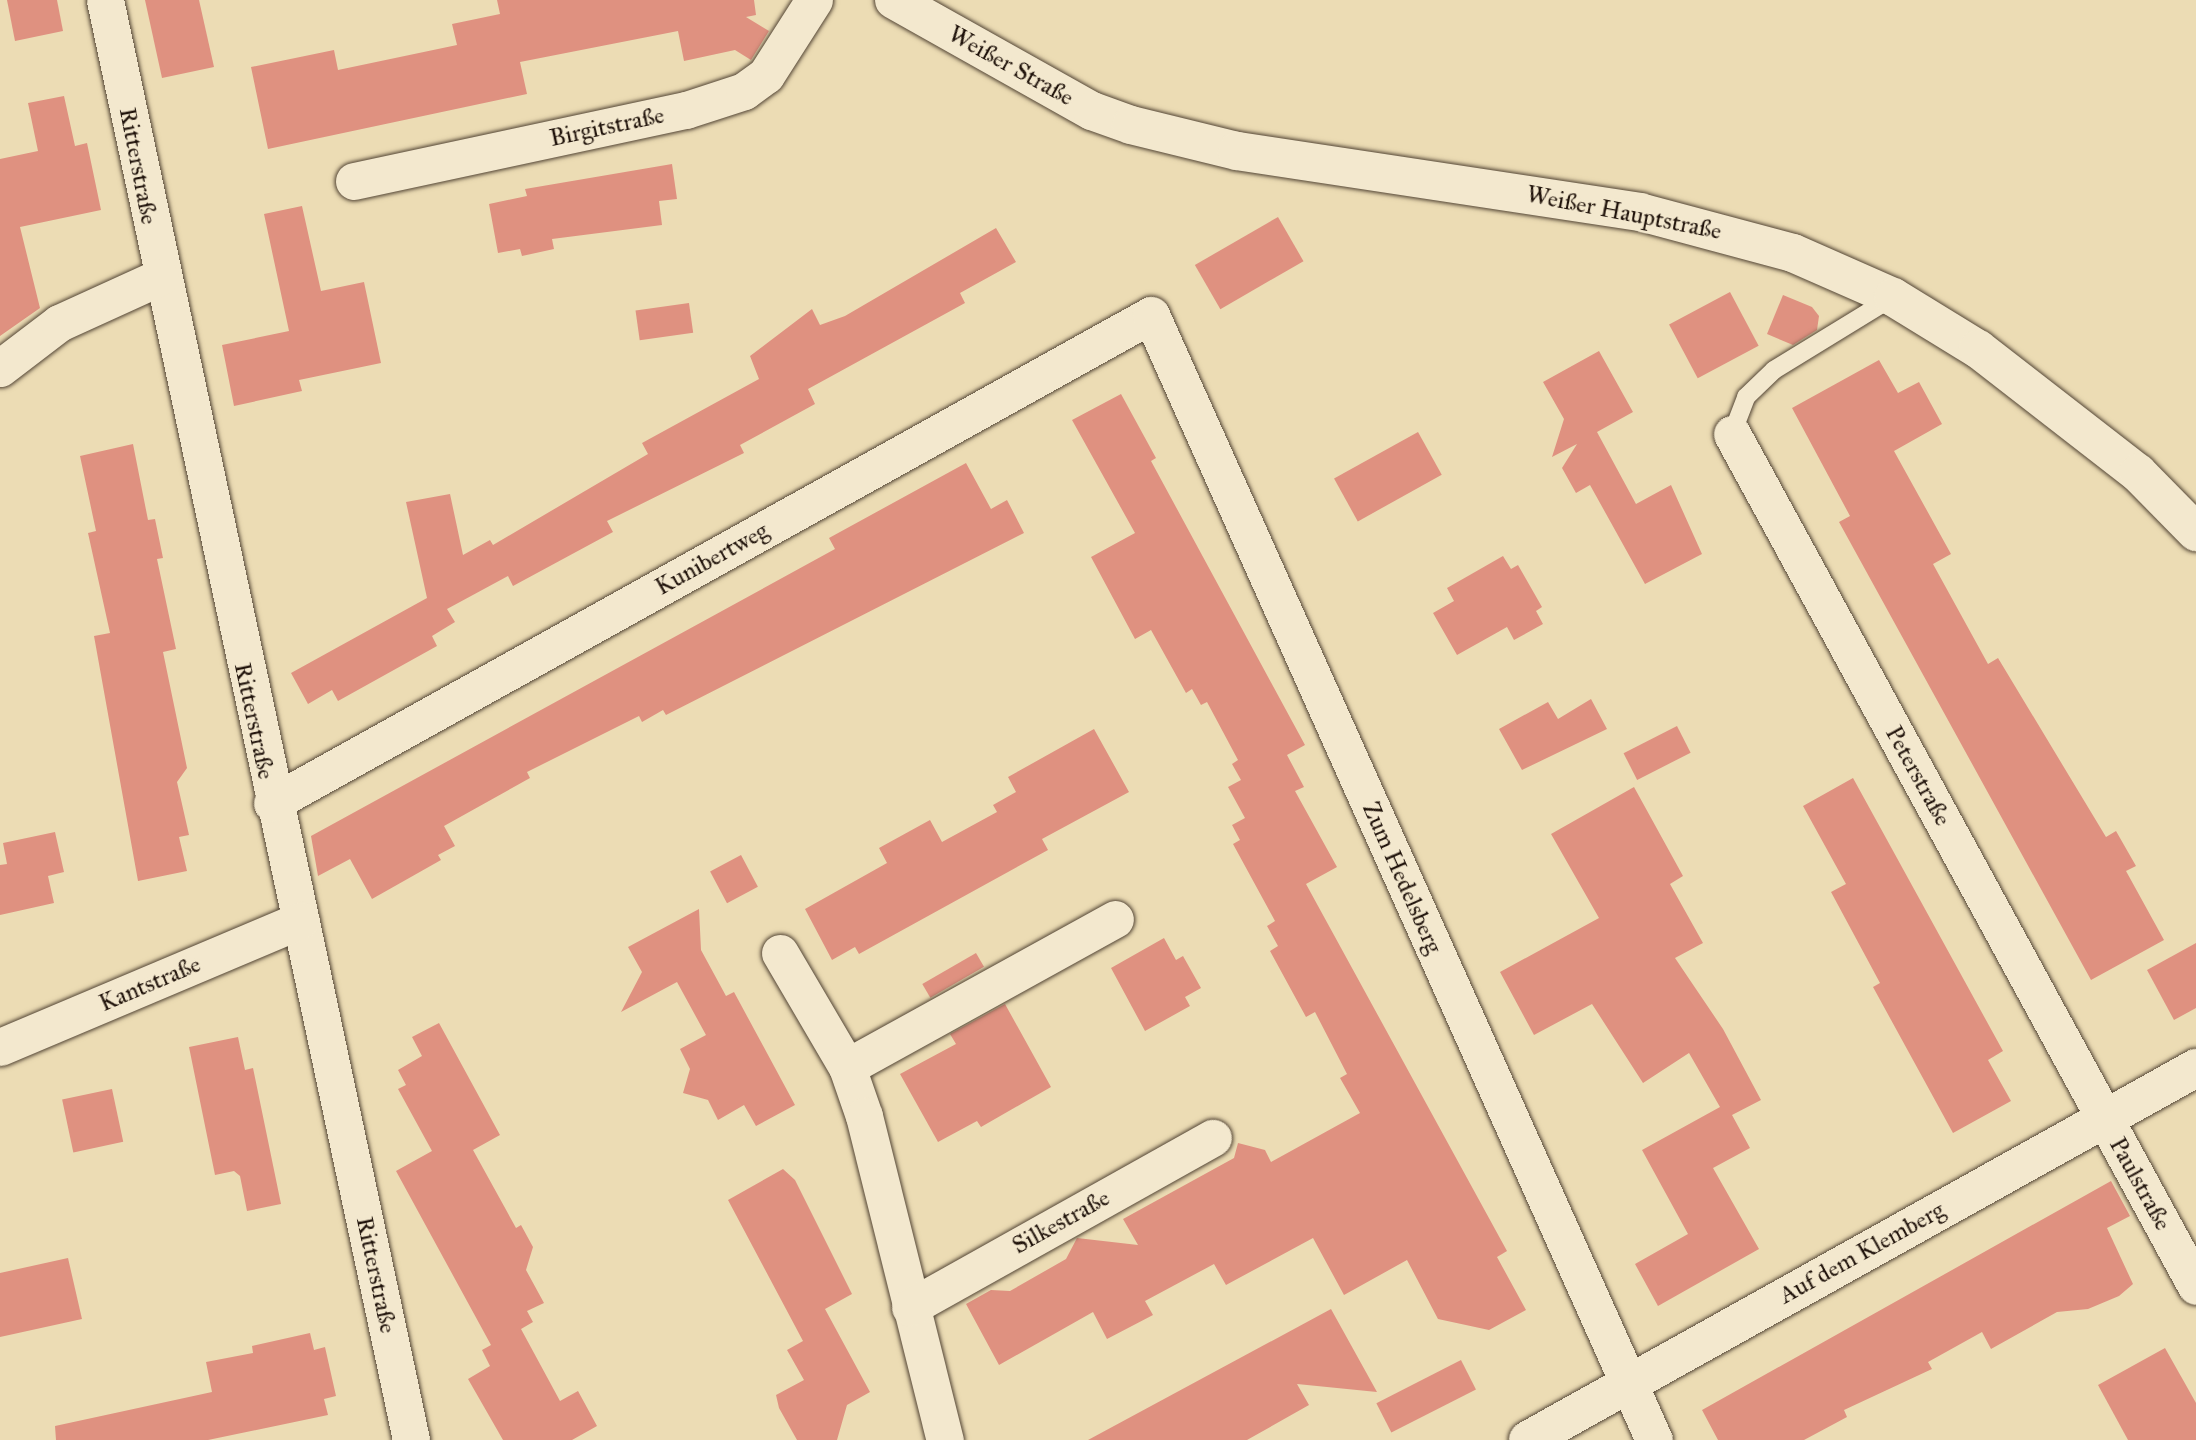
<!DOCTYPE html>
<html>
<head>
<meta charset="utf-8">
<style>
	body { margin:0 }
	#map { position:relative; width:2196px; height:1440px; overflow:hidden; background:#ecdcb4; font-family:"IM FELL Great Primer",serif }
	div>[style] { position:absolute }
	.building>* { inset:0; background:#df9180; transform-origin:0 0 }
	.roads { filter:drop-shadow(0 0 2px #534535) drop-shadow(0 0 2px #534535) }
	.lane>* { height:18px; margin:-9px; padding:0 9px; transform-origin:9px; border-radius:9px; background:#f3e8ce }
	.street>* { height:37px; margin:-18.5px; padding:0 18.5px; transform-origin:18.5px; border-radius:18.5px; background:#f3e8ce }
	.secondary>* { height:38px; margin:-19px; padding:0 19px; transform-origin:19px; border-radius:19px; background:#f3e8ce }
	span { translate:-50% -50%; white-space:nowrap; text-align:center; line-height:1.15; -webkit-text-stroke:5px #f3e8ce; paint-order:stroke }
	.street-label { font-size:24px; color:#20130b }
</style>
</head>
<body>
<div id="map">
	<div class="building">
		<div style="clip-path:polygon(7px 0,57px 0,63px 31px,15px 41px)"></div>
		<div style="clip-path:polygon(145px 0,199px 0,214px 67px,162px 78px)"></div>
		<div style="clip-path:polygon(497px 0,754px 0,756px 15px,746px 17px,769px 31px,751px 60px,735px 50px,684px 61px,678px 31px,520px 62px,527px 94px,268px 149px,251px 67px,334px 50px,338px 70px,457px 45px,452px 24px,500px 14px)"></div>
		<div style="clip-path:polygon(64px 96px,75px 146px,87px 143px,101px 210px,20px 227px,40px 308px,0 336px,0 159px,38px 151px,28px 103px)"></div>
		<div style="clip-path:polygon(672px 164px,677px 199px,659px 201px,662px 225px,552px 239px,554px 249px,522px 256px,520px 249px,498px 253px,489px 204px,527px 196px,525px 189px)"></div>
		<div style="clip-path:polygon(302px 206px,321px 291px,364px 282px,381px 363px,299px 380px,302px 391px,234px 406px,222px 345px,289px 331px,264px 214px)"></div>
		<div style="left:1278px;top:217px;width:51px;height:96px;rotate:60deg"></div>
		<div style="clip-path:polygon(996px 228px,1016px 262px,960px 293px,965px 303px,808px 389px,815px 404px,740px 445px,744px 453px,607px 521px,613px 532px,513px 586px,508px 576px,447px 609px,455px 622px,432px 636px,437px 646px,338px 701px,332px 690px,308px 704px,291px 673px,427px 598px,406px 502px,450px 494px,463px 555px,490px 540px,493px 545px,648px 454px,642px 443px,759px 379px,750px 356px,812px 309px,820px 325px,845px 316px)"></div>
		<div style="left:1730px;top:292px;width:61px;height:69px;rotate:62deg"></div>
		<div style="clip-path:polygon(1783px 295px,1812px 307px,1819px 316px,1817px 330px,1793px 345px,1767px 334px)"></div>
		<div style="left:689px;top:303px;width:30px;height:54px;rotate:82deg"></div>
		<div style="clip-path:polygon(1599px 351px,1633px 412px,1597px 432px,1636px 504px,1671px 485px,1702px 554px,1645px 584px,1590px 485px,1576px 493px,1562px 468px,1577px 444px,1552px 457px,1564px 419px,1543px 382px)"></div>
		<div style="clip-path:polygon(1879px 360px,1898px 393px,1919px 382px,1942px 424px,1894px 451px,1951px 554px,1933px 564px,1988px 664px,1998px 658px,2106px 837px,2116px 831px,2136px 866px,2126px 871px,2164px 940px,2091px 980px,1839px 522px,1850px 516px,1792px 408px)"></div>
		<div style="clip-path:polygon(1121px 394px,1156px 458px,1151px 461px,1305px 745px,1287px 755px,1304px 787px,1295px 791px,1337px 867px,1306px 884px,1507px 1251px,1497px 1257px,1526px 1310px,1489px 1330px,1438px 1319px,1407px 1260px,1344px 1295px,1313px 1238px,1226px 1285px,1214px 1264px,1145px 1301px,1153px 1315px,1107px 1339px,1093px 1312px,999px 1365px,966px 1304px,991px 1290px,1010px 1291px,1066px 1259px,1077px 1238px,1138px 1245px,1123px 1219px,1234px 1158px,1238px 1143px,1265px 1150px,1271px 1162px,1360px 1113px,1340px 1078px,1347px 1074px,1315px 1012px,1306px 1017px,1270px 951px,1278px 946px,1267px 926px,1275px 921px,1233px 844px,1240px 840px,1232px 825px,1245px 818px,1228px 787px,1241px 780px,1232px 764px,1238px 760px,1207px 702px,1201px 705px,1192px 689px,1186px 693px,1151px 630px,1135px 639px,1091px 557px,1135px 533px,1072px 420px)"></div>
		<div style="left:1418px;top:432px;width:49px;height:96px;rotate:61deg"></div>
		<div style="clip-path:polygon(133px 444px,148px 520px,155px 519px,163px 558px,157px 559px,176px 649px,163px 652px,187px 768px,177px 782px,189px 835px,179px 837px,187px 871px,138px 881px,94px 636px,110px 633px,88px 533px,96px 531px,80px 456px)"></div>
		<div style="clip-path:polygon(966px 463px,991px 509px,1007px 500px,1024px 533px,666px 715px,663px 710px,642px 722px,639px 716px,527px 772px,530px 778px,444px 826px,455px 846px,438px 855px,441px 860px,372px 899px,350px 859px,318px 876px,311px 836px,835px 549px,829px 538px)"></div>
		<div style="clip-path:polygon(1503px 556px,1511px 569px,1518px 565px,1542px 607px,1536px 611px,1543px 624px,1514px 640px,1507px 627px,1457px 655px,1433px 613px,1454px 601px,1447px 588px)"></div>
		<div style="clip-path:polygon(1591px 699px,1607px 729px,1522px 770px,1499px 729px,1548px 702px,1558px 719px)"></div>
		<div style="left:1677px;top:726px;width:30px;height:60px;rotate:63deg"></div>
		<div style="clip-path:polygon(1094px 729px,1129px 792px,1042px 839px,1048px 850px,859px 954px,855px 947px,832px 960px,805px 909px,887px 863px,879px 848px,930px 820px,942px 842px,997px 812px,993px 805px,1016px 792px,1008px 777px)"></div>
		<div style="clip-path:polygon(1853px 778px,2003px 1051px,1988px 1060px,2011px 1101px,1953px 1133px,1873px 987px,1880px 983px,1831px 892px,1846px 884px,1803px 806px)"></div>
		<div style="clip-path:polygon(1634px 787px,1683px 876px,1670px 884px,1703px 943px,1675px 958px,1723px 1029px,1761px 1100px,1732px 1115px,1750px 1148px,1713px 1168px,1759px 1249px,1658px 1306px,1635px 1264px,1688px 1234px,1642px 1150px,1720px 1107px,1689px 1053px,1643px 1083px,1592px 1004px,1534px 1035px,1500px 972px,1599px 918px,1551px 834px)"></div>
		<div style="clip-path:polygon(55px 832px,64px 872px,48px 876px,54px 903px,0 915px,0 865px,7px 864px,3px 843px)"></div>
		<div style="left:741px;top:855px;width:36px;height:35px;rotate:62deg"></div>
		<div style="clip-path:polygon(699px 909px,701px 950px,726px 996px,734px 992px,795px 1105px,756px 1126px,744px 1105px,718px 1120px,708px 1100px,683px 1093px,690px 1069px,680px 1049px,706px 1035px,677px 982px,621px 1012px,642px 972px,628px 947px)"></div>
		<div style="clip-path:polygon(1164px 938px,1176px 960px,1183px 956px,1201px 988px,1185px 997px,1190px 1006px,1145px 1031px,1111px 968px)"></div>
		<div style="clip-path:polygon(2196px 943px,2196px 1008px,2174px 1020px,2147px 970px)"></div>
		<div style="left:976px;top:953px;width:16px;height:62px;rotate:60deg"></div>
		<div style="clip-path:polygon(1005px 1004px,1051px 1087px,981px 1127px,977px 1121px,938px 1142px,900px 1074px,956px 1044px,950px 1034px)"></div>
		<div style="clip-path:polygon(439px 1023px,500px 1135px,473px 1150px,516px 1228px,521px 1225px,533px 1247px,526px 1270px,544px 1303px,527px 1311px,533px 1322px,521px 1329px,560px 1401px,578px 1391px,597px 1426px,572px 1440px,503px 1440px,468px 1379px,490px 1366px,482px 1350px,491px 1345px,396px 1171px,432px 1151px,398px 1089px,406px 1085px,398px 1070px,422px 1056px,412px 1037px)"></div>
		<div style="clip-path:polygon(238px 1037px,245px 1070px,253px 1068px,281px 1204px,247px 1211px,240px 1176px,234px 1171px,215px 1175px,189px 1047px)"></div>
		<div style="left:112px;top:1089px;width:54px;height:51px;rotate:78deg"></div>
		<div style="clip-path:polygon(783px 1169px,795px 1180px,852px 1294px,825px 1309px,870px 1392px,847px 1405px,837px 1440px,797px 1440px,779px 1408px,776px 1395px,804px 1380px,787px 1350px,803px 1341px,728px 1200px)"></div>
		<div style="clip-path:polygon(2111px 1181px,2130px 1216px,2107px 1228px,2133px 1284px,2119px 1296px,2088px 1309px,2057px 1312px,1991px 1349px,1982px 1332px,1928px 1362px,1932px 1369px,1844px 1410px,1847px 1417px,1804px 1440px,1718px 1440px,1702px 1410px)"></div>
		<div style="clip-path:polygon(68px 1258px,82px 1319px,0 1337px,0 1273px)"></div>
		<div style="clip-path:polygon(1331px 1309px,1377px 1392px,1297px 1384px,1309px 1405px,1247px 1440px,1088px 1440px)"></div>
		<div style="clip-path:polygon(310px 1333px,314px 1350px,325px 1347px,336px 1396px,324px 1399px,328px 1415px,208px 1440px,56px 1440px,55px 1426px,212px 1392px,206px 1362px,253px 1353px,252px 1346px)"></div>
		<div style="clip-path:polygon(2165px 1348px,2196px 1403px,2196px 1440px,2128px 1440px,2098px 1385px)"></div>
		<div style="left:1461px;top:1360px;width:33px;height:95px;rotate:63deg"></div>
	</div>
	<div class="roads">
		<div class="lane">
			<div style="left:1732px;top:434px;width:40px;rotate:-69deg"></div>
			<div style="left:1746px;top:397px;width:39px;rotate:-44deg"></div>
			<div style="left:1774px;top:370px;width:140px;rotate:-31.5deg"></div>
		</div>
		<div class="street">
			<div style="left:105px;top:0;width:1472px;rotate:78deg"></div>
			<div style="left:354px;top:181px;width:340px;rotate:-12.1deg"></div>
			<div style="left:686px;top:110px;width:61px;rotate:-18.1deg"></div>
			<div style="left:744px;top:91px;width:27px;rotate:-36deg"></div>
			<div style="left:766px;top:75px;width:89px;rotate:-57.4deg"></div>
			<div style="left:0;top:368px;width:74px;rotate:-37.3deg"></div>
			<div style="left:59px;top:323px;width:111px;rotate:-24.5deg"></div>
			<div style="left:1732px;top:434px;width:970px;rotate:61.43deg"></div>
			<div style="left:272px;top:803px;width:1005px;rotate:-29.04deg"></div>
			<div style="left:1151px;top:315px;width:1232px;rotate:65.91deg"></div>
			<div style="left:780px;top:953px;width:132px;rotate:59.6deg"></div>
			<div style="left:847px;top:1067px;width:52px;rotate:70.9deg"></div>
			<div style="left:864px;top:1116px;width:334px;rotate:76deg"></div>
			<div style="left:0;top:1047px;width:326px;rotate:-22.9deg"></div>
			<div style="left:847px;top:1067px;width:306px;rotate:-28.9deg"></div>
			<div style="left:910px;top:1307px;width:347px;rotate:-29.2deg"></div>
		</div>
		<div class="secondary">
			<div style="left:894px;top:0;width:227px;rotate:29.3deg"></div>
			<div style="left:1092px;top:111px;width:41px;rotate:19.7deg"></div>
			<div style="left:1131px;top:125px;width:109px;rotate:13.8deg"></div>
			<div style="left:1237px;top:151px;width:408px;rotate:8.6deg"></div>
			<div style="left:1640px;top:212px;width:158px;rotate:15deg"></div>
			<div style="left:1793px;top:253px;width:109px;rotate:23.7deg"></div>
			<div style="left:1893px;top:297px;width:100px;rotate:31.5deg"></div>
			<div style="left:1978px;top:349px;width:202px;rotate:37.8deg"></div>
			<div style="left:2138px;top:473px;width:83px;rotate:45.5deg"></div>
			<div style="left:1528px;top:1440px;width:765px;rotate:-29.11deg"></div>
		</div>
	</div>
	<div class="street-label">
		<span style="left:1011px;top:66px;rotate:29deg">Weißer Straße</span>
		<span style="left:607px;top:127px;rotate:-12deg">Birgitstraße</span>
		<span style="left:138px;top:166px;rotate:79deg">Ritterstraße</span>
		<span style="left:1624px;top:213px;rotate:11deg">Weißer Hauptstraße</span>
		<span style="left:712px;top:559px;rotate:-29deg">Kunibertweg</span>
		<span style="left:254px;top:721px;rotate:78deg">Ritterstraße</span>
		<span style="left:1918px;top:776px;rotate:61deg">Peterstraße</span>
		<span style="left:1402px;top:878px;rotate:66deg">Zum Hedelsberg</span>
		<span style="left:150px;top:984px;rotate:-23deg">Kantstraße</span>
		<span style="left:2140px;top:1184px;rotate:61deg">Paulstraße</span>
		<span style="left:1061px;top:1222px;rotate:-29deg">Silkestraße</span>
		<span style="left:1862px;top:1253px;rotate:-29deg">Auf dem Klemberg</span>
		<span style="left:376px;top:1275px;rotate:78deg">Ritterstraße</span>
	</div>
</div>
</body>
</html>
